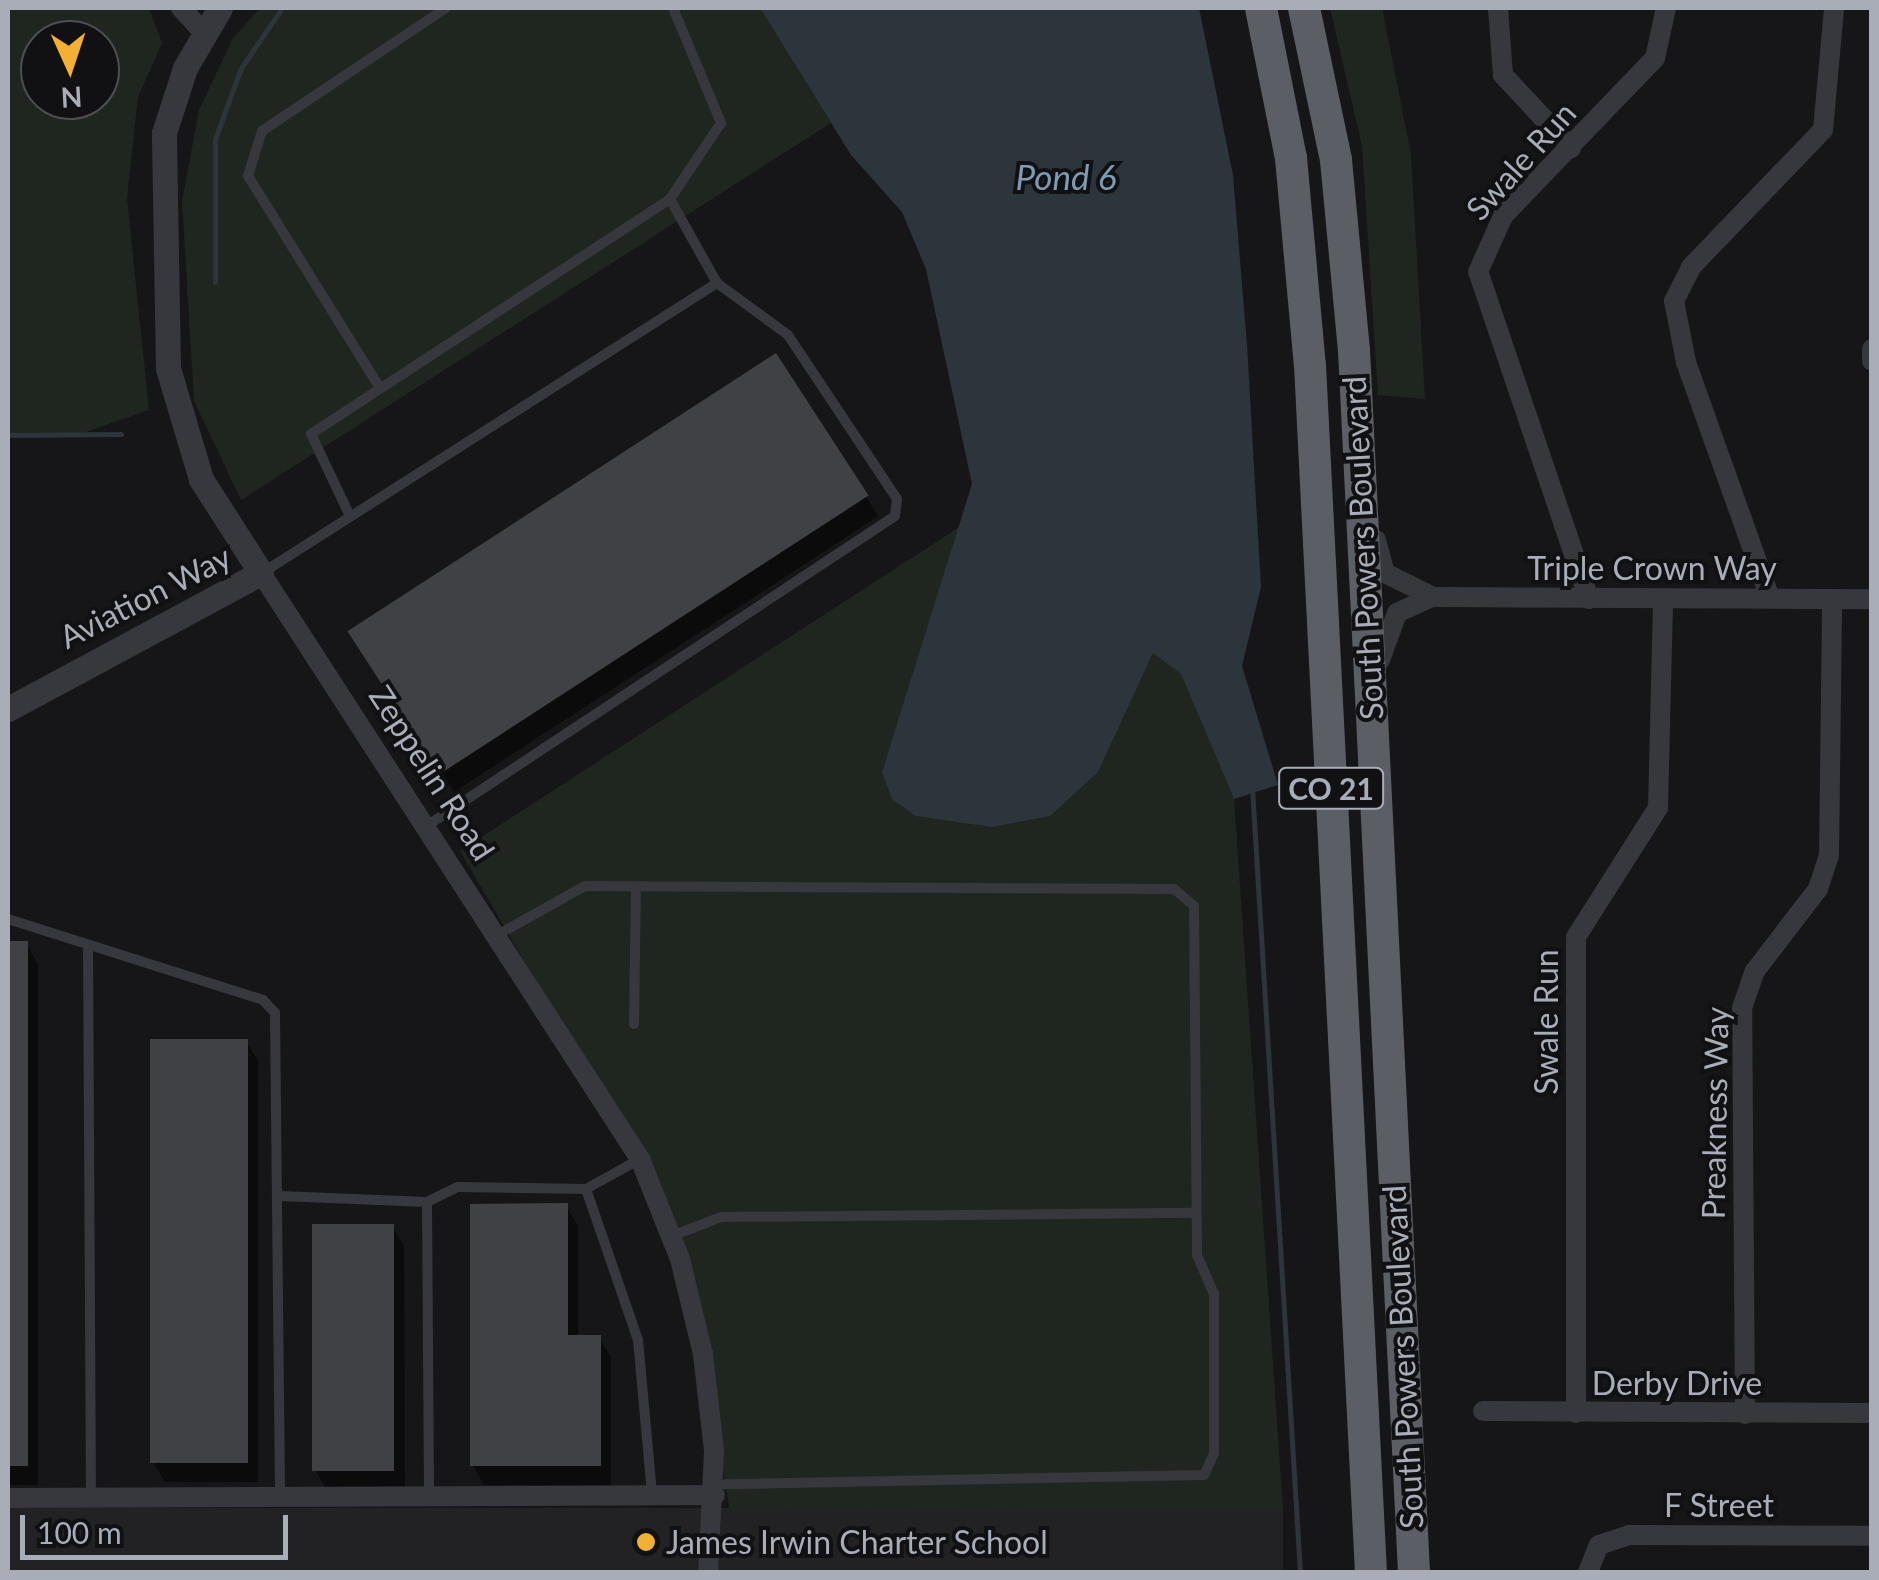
<!DOCTYPE html>
<html>
<head>
<meta charset="utf-8">
<style>
	body { margin:0 }
	#map { position:relative; width:1879px; height:1580px; overflow:hidden; background:#161618; font-family:Lato,sans-serif }
	div>[style] { position:absolute }
	.built>* { inset:0; background:#222225; transform-origin:0 0 }
	.green>* { inset:0; background:#1e261f }
	.water>* { inset:0; background:#2c353c }
	.shadow>* { inset:0; background:#0007; transform-origin:0 0 }
	.stream>* { height:5px; margin:-2.5px; padding:0 2.5px; transform-origin:2.5px; border-radius:2.5px; background:#2c353c }
	.building>* { inset:0; background:#404145; transform-origin:0 0 }
	.service>* { height:10px; margin:-5px; padding:0 5px; transform-origin:5px; border-radius:5px; background:#37383d }
	.minor>* { height:20px; margin:-10px; padding:0 10px; transform-origin:10px; border-radius:10px; background:#37383d }
	.tertiary>* { height:25px; margin:-12.5px; padding:0 12.5px; transform-origin:12.5px; border-radius:12.5px; background:#37383d }
	.trunk>* { height:32px; margin:-16px; padding:0 16px; transform-origin:16px; border-radius:16px; background:#5b5e65 }
	.dots>* { width:28px; height:28px; translate:-50% -50%; box-sizing:border-box; border:5px solid #111113; border-radius:50% }
	span { translate:-50% -50%; white-space:nowrap; text-align:center; line-height:1.15; -webkit-text-stroke:8px #111113; paint-order:stroke }
	.shield-label span { padding:2px 8px; background:#111113; border:2px solid; border-radius:8px; -webkit-text-stroke-width:0 }
	.shield-label { font-size:30px; color:#a8adb8; font-weight:700 }
	.street-label { font-size:32px; color:#a8adb8 }
	.poi-label { font-size:32px; color:#a8adb8 }
	.left { translate:0 -50%; text-align:left }
	.water-label { font-size:35px; color:#7f9bb3; font-style:italic }
	.frame { position:absolute; inset:0; border:10px solid #a8adb8; pointer-events:none }
	.north { position:absolute; left:20px; top:20px; width:100px; height:100px; box-sizing:border-box; background:#111113; border:2px solid #4d4f55; border-radius:50%; rotate:177deg; font-size:28px; font-weight:700; line-height:40px; text-align:center; color:#a8adb8 }
	.north::after { content:''; display:block; margin:auto; width:35px; height:45px; background:#f2b134; clip-path:polygon(50% 0,100% 100%,50% 72%,0 100%) }
	.scale { position:absolute; left:20px; top:1515px; width:268px; height:45px; box-sizing:border-box; border:5px solid #a8adb8; border-top:0; padding-left:12px; font-size:30px; line-height:35px; white-space:nowrap; color:#a8adb8; -webkit-text-stroke:8px #111113; paint-order:stroke }
</style>
</head>
<body>
<div id="map">
	<div class="built">
		<div style="left:8px;top:1508px;width:1275px;height:64px"></div>
	</div>
	<div class="green">
		<div style="clip-path:polygon(evenodd,8px 8px,149px 8px,162px 43px,138px 97px,127px 198px,149px 410px,77px 435px,8px 434px,8px 8px,40px 40px,100px 40px,100px 100px,40px 100px,40px 40px)"></div>
		<div style="clip-path:polygon(260px 8px,760px 8px,831px 123px,241px 500px,194px 401px,182px 201px,199px 110px,233px 38px)"></div>
		<div style="clip-path:polygon(1330px 8px,1382px 8px,1411px 154px,1425px 399px,1378px 395px,1362px 146px)"></div>
		<div style="clip-path:polygon(961px 526px,882px 772px,1098px 772px,1153px 652px,1181px 674px,1234px 799px,1283px 1509px,730px 1511px,703px 1354px,640px 1159px,460px 851px)"></div>
	</div>
	<div class="water">
		<div style="clip-path:polygon(760px 8px,1199px 8px,1233px 175px,1247px 345px,1261px 587px,1242px 666px,1278px 785px,1234px 799px,1181px 674px,1153px 653px,1098px 772px,1050px 816px,992px 827px,916px 816px,892px 799px,882px 772px,972px 484px,926px 269px,902px 212px,851px 155px)"></div>
	</div>
	<div class="shadow">
		<div style="left:775px;top:357px;width:190px;height:506px;rotate:57deg"></div>
		<div style="clip-path:polygon(8px 944px,26px 944px,38px 964px,38px 1485px,8px 1485px)"></div>
		<div style="clip-path:polygon(246px 1041px,258px 1061px,258px 1482px,165px 1482px,153px 1462px)"></div>
		<div style="clip-path:polygon(566px 1206px,578px 1226px,578px 1337px,599px 1337px,611px 1357px,611px 1485px,484px 1485px,473px 1466px)"></div>
		<div style="clip-path:polygon(392px 1226px,404px 1246px,405px 1489px,327px 1490px,315px 1470px)"></div>
	</div>
	<div class="stream">
		<div style="left:215px;top:282px;width:143px;rotate:-90deg"></div>
		<div style="left:215px;top:139px;width:76px;rotate:-69.9deg"></div>
		<div style="left:241px;top:68px;width:73px;rotate:-55.7deg"></div>
		<div style="left:8px;top:435px;width:113px;rotate:-0.5deg"></div>
		<div style="left:1252px;top:788px;width:785px;rotate:86.5deg"></div>
	</div>
	<div class="building">
		<div style="left:776px;top:353px;width:170px;height:511px;rotate:57deg"></div>
		<div style="left:8px;top:941px;width:20px;height:525px"></div>
		<div style="left:150px;top:1039px;width:98px;height:424px"></div>
		<div style="clip-path:polygon(568px 1203px,568px 1335px,601px 1335px,601px 1466px,470px 1466px,470px 1204px)"></div>
		<div style="left:312px;top:1224px;width:82px;height:247px"></div>
	</div>
	<div class="service">
		<div style="left:673px;top:8px;width:125px;rotate:67.3deg"></div>
		<div style="left:721px;top:123px;width:92px;rotate:123.9deg"></div>
		<div style="left:670px;top:199px;width:96px;rotate:60.8deg"></div>
		<div style="left:380px;top:388px;width:250px;rotate:-121.9deg"></div>
		<div style="left:248px;top:176px;width:47px;rotate:-72.7deg"></div>
		<div style="left:262px;top:131px;width:221px;rotate:-33.8deg"></div>
		<div style="left:350px;top:516px;width:91px;rotate:-115.4deg"></div>
		<div style="left:311px;top:434px;width:429px;rotate:-33.2deg"></div>
		<div style="left:262px;top:573px;width:540px;rotate:-32.51deg"></div>
		<div style="left:717px;top:283px;width:88px;rotate:36.2deg"></div>
		<div style="left:788px;top:335px;width:197px;rotate:56.4deg"></div>
		<div style="left:897px;top:499px;width:17px;rotate:97deg"></div>
		<div style="left:895px;top:516px;width:560px;rotate:146.51deg"></div>
		<div style="left:8px;top:919px;width:268px;rotate:17.6deg"></div>
		<div style="left:263px;top:1000px;width:18px;rotate:47deg"></div>
		<div style="left:275px;top:1013px;width:485px;rotate:89.4deg"></div>
		<div style="left:499px;top:934px;width:98px;rotate:-29.2deg"></div>
		<div style="left:585px;top:886px;width:589px;rotate:0.29deg"></div>
		<div style="left:1174px;top:889px;width:26px;rotate:40deg"></div>
		<div style="left:1194px;top:906px;width:349px;rotate:89.5deg"></div>
		<div style="left:1197px;top:1255px;width:43px;rotate:66.4deg"></div>
		<div style="left:1214px;top:1294px;width:159px;rotate:90deg"></div>
		<div style="left:1214px;top:1453px;width:24px;rotate:114deg"></div>
		<div style="left:1204px;top:1475px;width:490px;rotate:178.9deg"></div>
		<div style="left:88px;top:945px;width:553px;rotate:89.69deg"></div>
		<div style="left:634px;top:1024px;width:137px;rotate:-89.2deg"></div>
		<div style="left:586px;top:1189px;width:62px;rotate:-29.1deg"></div>
		<div style="left:280px;top:1196px;width:147px;rotate:2.3deg"></div>
		<div style="left:427px;top:1202px;width:296px;rotate:89.6deg"></div>
		<div style="left:427px;top:1202px;width:34px;rotate:-26deg"></div>
		<div style="left:458px;top:1187px;width:128px;rotate:0.9deg"></div>
		<div style="left:586px;top:1189px;width:160px;rotate:71deg"></div>
		<div style="left:638px;top:1340px;width:156px;rotate:84.8deg"></div>
		<div style="left:672px;top:1236px;width:53px;rotate:-21.2deg"></div>
		<div style="left:721px;top:1217px;width:474px;rotate:-0.5deg"></div>
	</div>
	<div class="minor">
		<div style="left:181px;top:8px;width:34px;rotate:47deg"></div>
		<div style="left:1498px;top:8px;width:67px;rotate:85.7deg"></div>
		<div style="left:1503px;top:75px;width:100px;rotate:47deg"></div>
		<div style="left:1872px;top:349px;width:12px;rotate:90deg"></div>
		<div style="left:1376px;top:540px;width:34px;rotate:75deg"></div>
		<div style="left:1385px;top:573px;width:54px;rotate:26.6deg"></div>
		<div style="left:1433px;top:597px;width:439px;rotate:0.3deg"></div>
		<div style="left:261px;top:573px;width:698px;rotate:57.11deg"></div>
		<div style="left:640px;top:1159px;width:108px;rotate:68.2deg"></div>
		<div style="left:680px;top:1259px;width:98px;rotate:76.4deg"></div>
		<div style="left:703px;top:1354px;width:98px;rotate:83.5deg"></div>
		<div style="left:714px;top:1451px;width:121px;rotate:92.8deg"></div>
		<div style="left:1770px;top:598px;width:251px;rotate:-109.6deg"></div>
		<div style="left:1686px;top:362px;width:62px;rotate:-101.1deg"></div>
		<div style="left:1674px;top:301px;width:38px;rotate:-63deg"></div>
		<div style="left:1691px;top:267px;width:190px;rotate:-46.1deg"></div>
		<div style="left:1823px;top:130px;width:122px;rotate:-84.8deg"></div>
		<div style="left:1589px;top:599px;width:345px;rotate:-108.7deg"></div>
		<div style="left:1478px;top:272px;width:61px;rotate:-65.9deg"></div>
		<div style="left:1503px;top:216px;width:219px;rotate:-46.1deg"></div>
		<div style="left:1655px;top:58px;width:51px;rotate:-77.6deg"></div>
		<div style="left:1380px;top:660px;width:50px;rotate:-70.1deg"></div>
		<div style="left:1397px;top:613px;width:38px;rotate:-25deg"></div>
		<div style="left:1483px;top:1411px;width:389px;rotate:0.3deg"></div>
		<div style="left:1576px;top:1413px;width:476px;rotate:-90deg"></div>
		<div style="left:1576px;top:937px;width:153px;rotate:-57.6deg"></div>
		<div style="left:1658px;top:808px;width:209px;rotate:-88.6deg"></div>
		<div style="left:1745px;top:1414px;width:406px;rotate:-90.4deg"></div>
		<div style="left:1742px;top:1008px;width:39px;rotate:-71deg"></div>
		<div style="left:1755px;top:971px;width:103px;rotate:-52.5deg"></div>
		<div style="left:1818px;top:889px;width:35px;rotate:-72deg"></div>
		<div style="left:1829px;top:856px;width:257px;rotate:-89.3deg"></div>
		<div style="left:8px;top:1498px;width:707px;rotate:-0.24deg"></div>
		<div style="left:1588px;top:1572px;width:29px;rotate:-68deg"></div>
		<div style="left:1599px;top:1545px;width:32px;rotate:-18deg"></div>
		<div style="left:1629px;top:1535px;width:243px;rotate:0.2deg"></div>
	</div>
	<div class="tertiary">
		<div style="left:8px;top:709px;width:287px;rotate:-28.3deg"></div>
		<div style="left:261px;top:573px;width:112px;rotate:-122.6deg"></div>
		<div style="left:201px;top:479px;width:116px;rotate:-106.6deg"></div>
		<div style="left:168px;top:368px;width:235px;rotate:-91deg"></div>
		<div style="left:164px;top:133px;width:68px;rotate:-72.1deg"></div>
		<div style="left:185px;top:68px;width:69px;rotate:-59.7deg"></div>
	</div>
	<div class="trunk">
		<div style="left:1261px;top:8px;width:153px;rotate:78.7deg"></div>
		<div style="left:1291px;top:158px;width:208px;rotate:84.8deg"></div>
		<div style="left:1310px;top:365px;width:1209px;rotate:87.11deg"></div>
		<div style="left:1304px;top:8px;width:155px;rotate:78.1deg"></div>
		<div style="left:1336px;top:160px;width:191px;rotate:84.6deg"></div>
		<div style="left:1354px;top:350px;width:1223px;rotate:87.19deg"></div>
	</div>
	<div class="dots">
		<div style="left:646px;top:1542px;background:#f2b134"></div>
	</div>
	<div class="shield-label">
		<span style="left:1331px;top:788px">CO 21</span>
	</div>
	<div class="street-label">
		<span style="left:1521px;top:161px;rotate:-48deg">Swale Run</span>
		<span style="left:1363px;top:548px;rotate:-93deg">South Powers Boulevard</span>
		<span style="left:1652px;top:568px">Triple Crown Way</span>
		<span style="left:145px;top:597px;rotate:-27deg">Aviation Way</span>
		<span style="left:432px;top:773px;rotate:57deg">Zeppelin Road</span>
		<span style="left:1546px;top:1022px;rotate:-90deg">Swale Run</span>
		<span style="left:1715px;top:1113px;rotate:-89deg">Preakness Way</span>
		<span style="left:1403px;top:1357px;rotate:-93deg">South Powers Boulevard</span>
		<span style="left:1677px;top:1383px">Derby Drive</span>
		<span style="left:1719px;top:1505px">F Street</span>
	</div>
	<div class="poi-label">
		<span class="left" style="left:666px;top:1542px">James Irwin Charter School</span>
	</div>
	<div class="water-label">
		<span style="left:1066px;top:176px">Pond 6</span>
	</div>
	<div class="frame"></div>
	<div class="north">N</div>
	<div class="scale">100 m</div>
</div>
</body>
</html>
